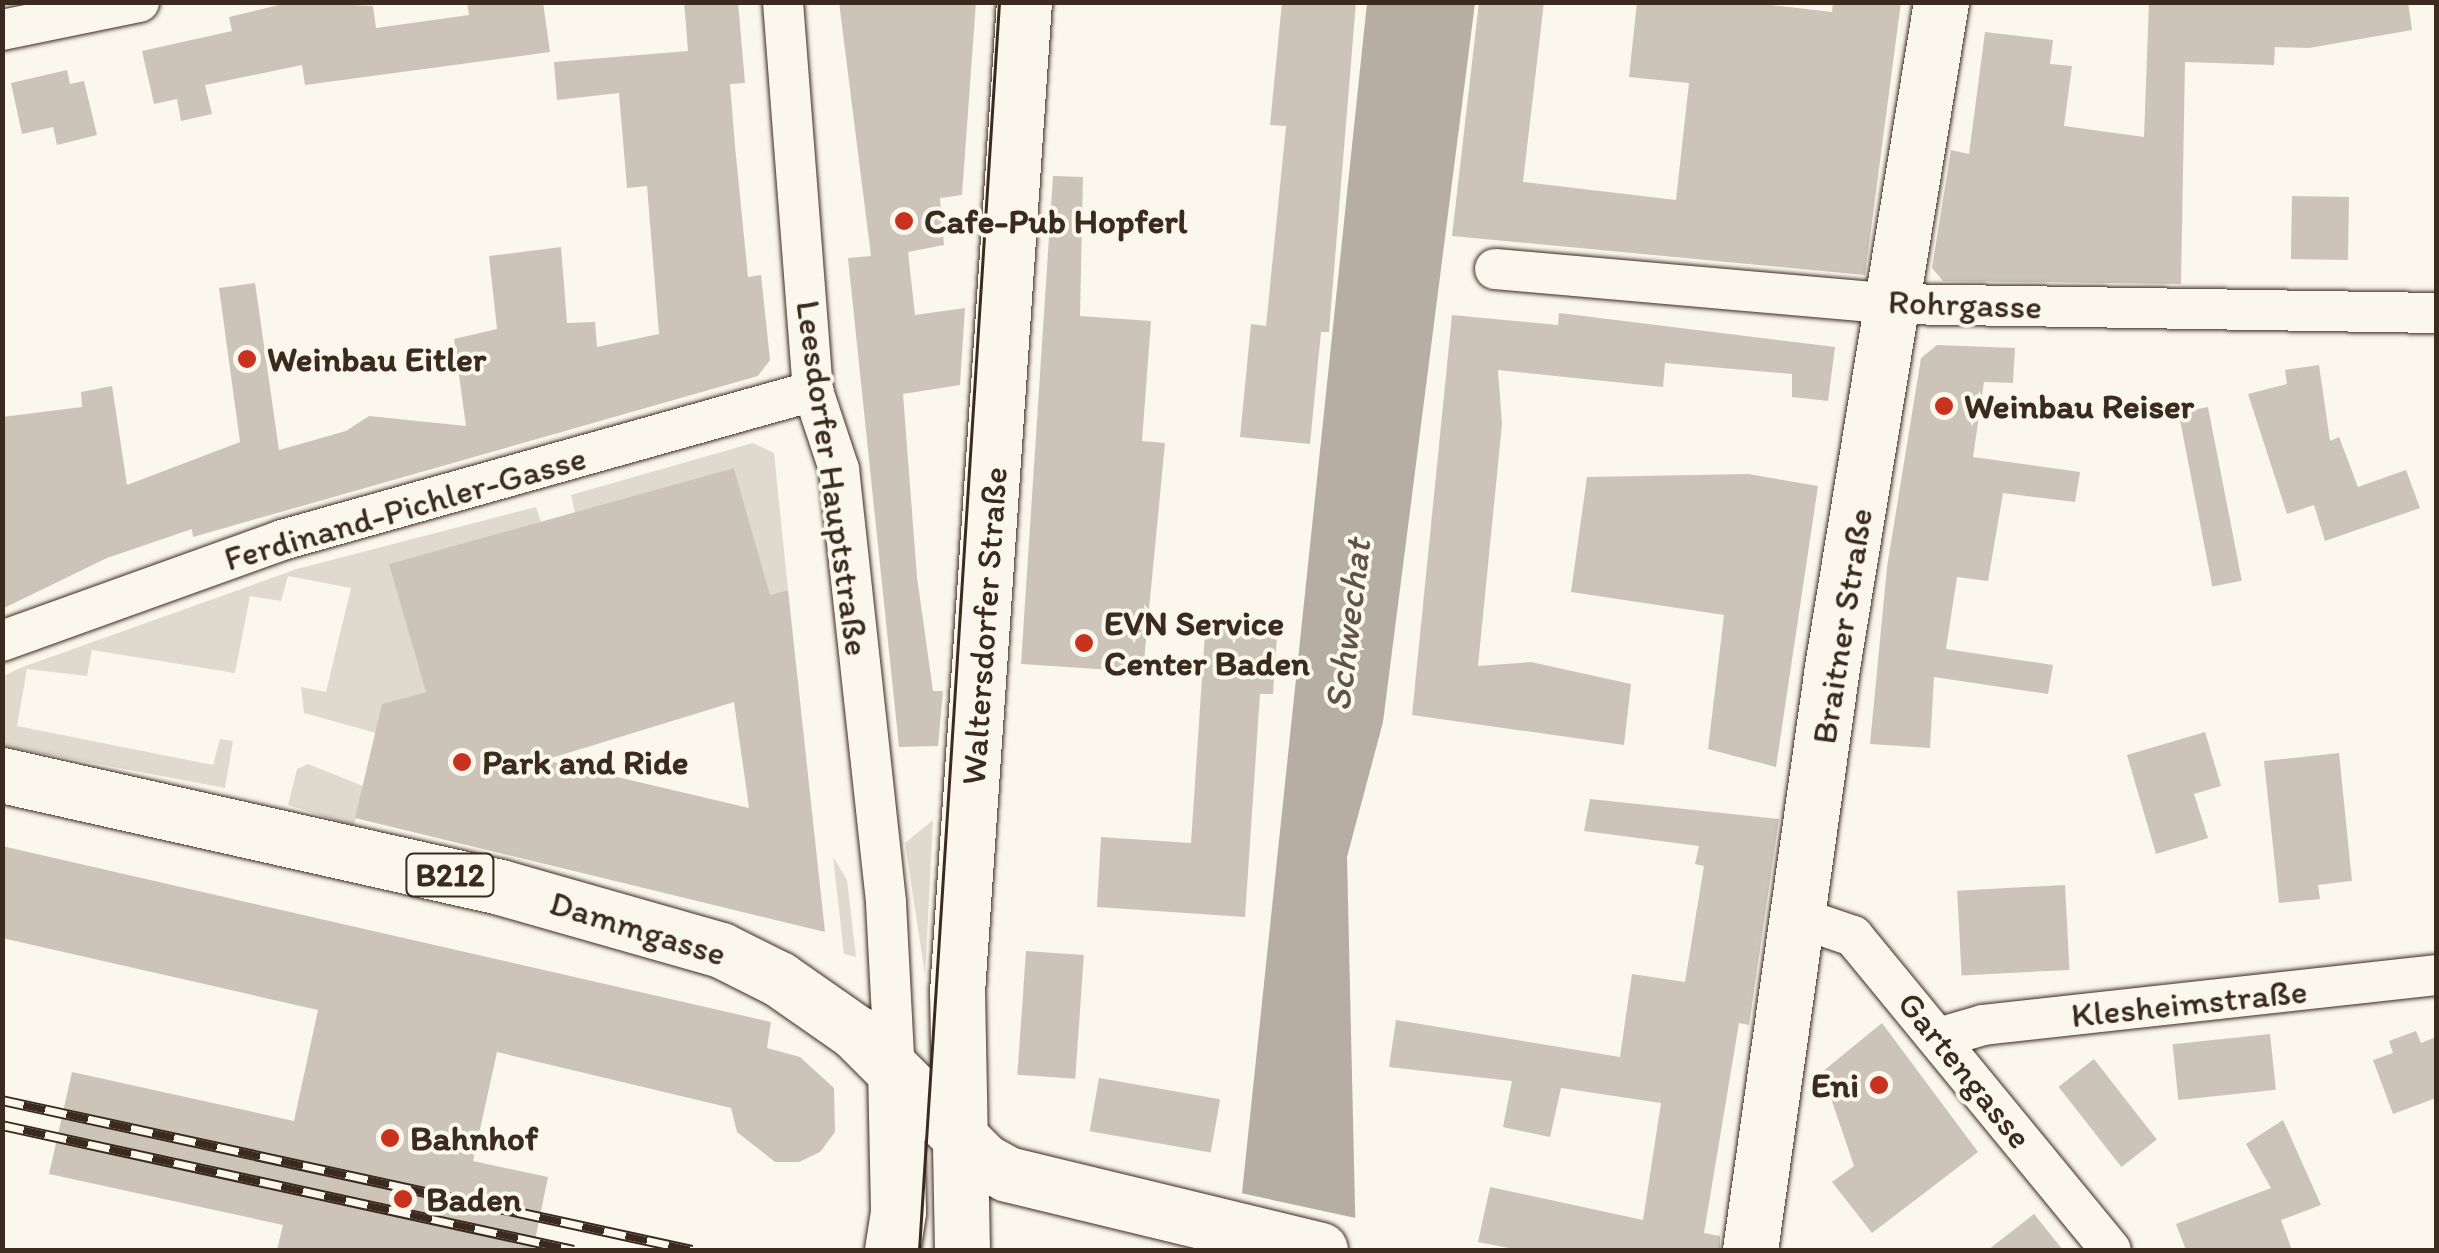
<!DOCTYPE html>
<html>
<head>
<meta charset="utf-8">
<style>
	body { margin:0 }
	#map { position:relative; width:2439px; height:1253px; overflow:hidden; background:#fbf7ec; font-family:Itim,sans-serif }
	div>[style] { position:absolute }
	.green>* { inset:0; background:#dfd9ce }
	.water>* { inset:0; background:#b6aea2 }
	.pier>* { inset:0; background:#fbf7ec }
	.building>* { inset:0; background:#ccc4b9; transform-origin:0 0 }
	.roads { filter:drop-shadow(0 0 2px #3b2a1e) drop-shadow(0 0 2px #3b2a1e) }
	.street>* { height:40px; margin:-20px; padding:0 20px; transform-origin:20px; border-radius:20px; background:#fbf7ec }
	.secondary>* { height:55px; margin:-27.5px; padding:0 27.5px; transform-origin:27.5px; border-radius:27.5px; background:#fbf7ec }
	.primary>* { height:55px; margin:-27.5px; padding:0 27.5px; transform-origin:27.5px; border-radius:27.5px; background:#fbf7ec }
	.tram>* { height:2.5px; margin:-1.25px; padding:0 1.25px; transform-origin:1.25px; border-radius:1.25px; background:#3b2a1e }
	.rail>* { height:11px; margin-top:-5.5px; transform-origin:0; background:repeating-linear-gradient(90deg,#fbf7ec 0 22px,#3b2a1e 0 44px); box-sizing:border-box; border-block:2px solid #3b2a1e }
	.dots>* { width:28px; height:28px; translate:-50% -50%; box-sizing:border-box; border:5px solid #fbf7ec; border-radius:50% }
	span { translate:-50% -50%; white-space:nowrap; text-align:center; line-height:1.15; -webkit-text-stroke:8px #fbf7ec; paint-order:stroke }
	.shield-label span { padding:2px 8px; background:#fbf7ec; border:2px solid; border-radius:8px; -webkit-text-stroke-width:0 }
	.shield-label { font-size:32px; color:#3b2a1e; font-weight:700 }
	.poi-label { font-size:35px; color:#3b2a1e; font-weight:700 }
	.left { translate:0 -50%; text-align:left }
	.right { translate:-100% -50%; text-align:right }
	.street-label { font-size:35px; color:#3b2a1e }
	.water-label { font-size:38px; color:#605246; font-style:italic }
	.frame { position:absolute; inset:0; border:5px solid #3b2a1e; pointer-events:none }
</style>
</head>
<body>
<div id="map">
	<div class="green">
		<div style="clip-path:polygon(753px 443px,774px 453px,788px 590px,383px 704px,376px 733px,304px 713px,301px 687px,326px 692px,351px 588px,288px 576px,281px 601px,250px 596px,235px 673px,92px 650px,87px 676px,27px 669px,17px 726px,213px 765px,220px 739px,233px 741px,225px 788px,3px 746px,2px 677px,20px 668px,297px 569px,536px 507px,541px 522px,390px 564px,414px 649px,758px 553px,734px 468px,575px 513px,571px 495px)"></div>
		<div style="clip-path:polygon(308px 764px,363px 786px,354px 826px,288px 805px,297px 769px)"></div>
		<div style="clip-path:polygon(933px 820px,925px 975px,905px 843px)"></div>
		<div style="clip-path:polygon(833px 857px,847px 880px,856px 957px,844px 954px)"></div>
	</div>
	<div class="water">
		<div style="clip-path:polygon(1367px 3px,1475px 3px,1383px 722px,1347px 857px,1356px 1250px,1236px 1250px)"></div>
	</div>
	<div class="pier">
		<div style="clip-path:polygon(1236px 1192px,1360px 1219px,1361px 1250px,1231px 1250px)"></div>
	</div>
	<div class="building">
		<div style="clip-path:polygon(291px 2px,373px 6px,376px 28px,469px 15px,467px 2px,543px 2px,550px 52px,305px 85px,302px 65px,205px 85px,212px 114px,181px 121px,177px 99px,154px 104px,142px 51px,232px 31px,229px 17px)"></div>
		<div style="clip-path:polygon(684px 2px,738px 2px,745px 83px,730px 84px,735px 146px,748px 277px,761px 275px,770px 360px,758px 376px,193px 537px,192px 529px,107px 558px,2px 609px,2px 417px,82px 407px,81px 392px,112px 386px,127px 485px,240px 442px,219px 288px,255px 283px,279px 450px,346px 431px,369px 416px,466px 426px,454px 339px,497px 329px,489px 256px,561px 247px,567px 323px,595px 322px,597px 347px,659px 334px,647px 186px,627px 188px,619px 93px,557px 100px,554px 62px,688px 51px)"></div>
		<div style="clip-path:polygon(839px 2px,976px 2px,962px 195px,940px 198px,944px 245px,908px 252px,915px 315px,965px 308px,960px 385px,903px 394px,917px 577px,933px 691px,943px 691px,938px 746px,899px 747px,848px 258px,871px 256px)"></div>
		<div style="clip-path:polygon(1282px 2px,1356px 2px,1329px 332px,1321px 332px,1310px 444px,1240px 437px,1251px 324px,1266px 326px,1286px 126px,1270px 125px)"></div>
		<div style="clip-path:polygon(1479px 2px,1544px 2px,1523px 182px,1676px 200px,1689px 83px,1629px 77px,1637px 2px,1744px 2px,1832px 12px,1833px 2px,1901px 2px,1865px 275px,1452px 236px)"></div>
		<div style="clip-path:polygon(2149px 2px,2408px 2px,2412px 30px,2309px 48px,2275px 47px,2274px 65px,2185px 62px,2181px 284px,1943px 281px,1932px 268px,1951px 150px,1969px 154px,1985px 32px,2053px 40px,2050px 64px,2072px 66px,2064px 126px,2144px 137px)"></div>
		<div style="clip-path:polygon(67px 70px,70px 84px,84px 81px,97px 135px,57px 145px,53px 127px,22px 134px,11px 83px)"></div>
		<div style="clip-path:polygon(1053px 176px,1083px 177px,1080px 316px,1151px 321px,1142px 441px,1165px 443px,1143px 672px,1021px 664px)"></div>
		<div style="left:2292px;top:196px;width:57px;height:63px;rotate:1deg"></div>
		<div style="clip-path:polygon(1559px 313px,1835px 347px,1828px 401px,1792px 397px,1792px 374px,1665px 363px,1663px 387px,1498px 370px,1502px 424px,1478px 666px,1531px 662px,1631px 684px,1624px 745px,1412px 715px,1452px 315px,1558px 325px)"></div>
		<div style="clip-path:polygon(1937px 345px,2015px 348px,2013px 383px,1984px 382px,1973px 457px,2080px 472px,2075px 502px,2003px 493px,1988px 581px,1957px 577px,1946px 649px,2053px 665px,2048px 694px,1934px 677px,1930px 748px,1870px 744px,1887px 567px,1921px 358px)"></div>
		<div style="clip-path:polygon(2319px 365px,2330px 441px,2339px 437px,2358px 487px,2406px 470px,2420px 508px,2325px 541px,2314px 505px,2287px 514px,2248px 394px,2287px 384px,2285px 370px)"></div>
		<div style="left:2208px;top:407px;width:177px;height:30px;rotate:79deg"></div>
		<div style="clip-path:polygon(evenodd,734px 468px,770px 595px,788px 590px,825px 932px,355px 818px,382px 704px,426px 692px,389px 564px,734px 468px,734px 702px,749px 808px,545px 760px,734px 702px)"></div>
		<div style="clip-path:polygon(1748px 474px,1818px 486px,1776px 767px,1708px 749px,1724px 615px,1571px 592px,1587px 477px)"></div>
		<div style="clip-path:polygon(1206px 617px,1278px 622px,1273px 694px,1260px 694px,1245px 917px,1097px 907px,1101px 837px,1191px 843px)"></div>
		<div style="clip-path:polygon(2205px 732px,2221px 786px,2194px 794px,2208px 838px,2156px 854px,2127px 755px)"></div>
		<div style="clip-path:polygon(2339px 753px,2352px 881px,2318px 885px,2320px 899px,2279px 903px,2264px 761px)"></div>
		<div style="clip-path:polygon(1590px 799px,1779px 819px,1749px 1025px,1739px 1023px,1704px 1233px,1720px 1236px,1720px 1250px,1519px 1250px,1478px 1242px,1490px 1187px,1643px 1220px,1661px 1103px,1561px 1088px,1550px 1137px,1503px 1127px,1512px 1081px,1389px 1067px,1396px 1020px,1620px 1057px,1632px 974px,1685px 982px,1704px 866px,1695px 864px,1699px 846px,1584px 831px)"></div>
		<div style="clip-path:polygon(2px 846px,771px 1022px,767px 1048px,800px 1057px,834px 1088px,835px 1132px,820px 1152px,799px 1162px,775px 1162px,737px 1132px,731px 1108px,497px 1052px,473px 1161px,548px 1177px,533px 1250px,277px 1250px,283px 1225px,49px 1174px,72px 1072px,294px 1121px,318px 1010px,2px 938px)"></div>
		<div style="left:2065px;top:885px;width:85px;height:108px;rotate:87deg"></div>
		<div style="left:1026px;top:951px;width:58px;height:124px;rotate:4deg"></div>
		<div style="clip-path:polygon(1882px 1023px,1978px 1152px,1872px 1233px,1832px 1182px,1854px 1166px,1822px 1072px)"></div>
		<div style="clip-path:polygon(2416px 1031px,2421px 1043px,2436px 1037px,2436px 1098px,2393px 1114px,2373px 1060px,2393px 1053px,2389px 1041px)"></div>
		<div style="left:2270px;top:1034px;width:56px;height:98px;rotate:84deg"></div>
		<div style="left:2094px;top:1059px;width:102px;height:45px;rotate:52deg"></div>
		<div style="left:1099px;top:1078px;width:123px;height:54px;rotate:10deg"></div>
		<div style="clip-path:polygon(2283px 1120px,2321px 1205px,2281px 1220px,2292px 1250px,2186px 1250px,2176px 1224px,2271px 1188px,2246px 1144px)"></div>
		<div style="clip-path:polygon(2034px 1214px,2063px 1250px,1988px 1250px)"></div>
	</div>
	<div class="roads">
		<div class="street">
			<div style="left:783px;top:2px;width:390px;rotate:85.6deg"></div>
			<div style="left:813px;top:391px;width:82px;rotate:71.6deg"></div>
			<div style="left:839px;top:469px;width:437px;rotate:83.8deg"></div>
			<div style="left:886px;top:903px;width:170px;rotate:87deg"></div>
			<div style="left:2px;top:30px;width:140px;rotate:-11.6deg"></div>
			<div style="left:1495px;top:269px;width:402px;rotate:5deg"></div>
			<div style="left:1895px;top:304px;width:541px;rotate:0.95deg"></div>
			<div style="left:2px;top:641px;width:298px;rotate:-19.8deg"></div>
			<div style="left:282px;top:540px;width:552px;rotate:-15.67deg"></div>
			<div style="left:1800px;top:918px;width:56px;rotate:18.8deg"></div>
			<div style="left:1853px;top:936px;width:406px;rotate:50.6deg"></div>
			<div style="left:1942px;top:1037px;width:43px;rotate:-16.3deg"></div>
			<div style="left:1983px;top:1025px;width:456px;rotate:-6.3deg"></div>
		</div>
		<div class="secondary">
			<div style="left:892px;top:1250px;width:39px;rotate:-81deg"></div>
			<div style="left:898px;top:1211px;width:138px;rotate:-91.2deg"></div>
			<div style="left:962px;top:1250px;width:258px;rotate:-91.1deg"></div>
			<div style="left:957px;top:992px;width:992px;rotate:-86.13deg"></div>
			<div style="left:1750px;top:1250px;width:589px;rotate:-81.99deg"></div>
			<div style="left:1832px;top:667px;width:674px;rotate:-80.69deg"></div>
		</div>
		<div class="primary">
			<div style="left:2px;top:775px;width:510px;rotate:12.67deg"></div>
			<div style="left:500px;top:887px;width:230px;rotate:15.9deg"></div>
			<div style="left:721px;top:950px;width:65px;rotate:26.6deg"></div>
			<div style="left:779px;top:979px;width:93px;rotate:34.9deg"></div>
			<div style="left:855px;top:1032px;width:182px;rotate:45deg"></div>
			<div style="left:984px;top:1161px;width:26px;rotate:29deg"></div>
			<div style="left:1007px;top:1174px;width:322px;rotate:13.6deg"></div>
		</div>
	</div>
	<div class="tram">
		<div style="left:919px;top:1250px;width:1251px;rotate:-86.33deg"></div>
	</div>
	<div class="rail">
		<div style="left:2px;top:1100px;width:706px;rotate:12.26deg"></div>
		<div style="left:2px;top:1125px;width:585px;rotate:12.33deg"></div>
	</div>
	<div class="dots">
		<div style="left:904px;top:221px;background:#c8321e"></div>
		<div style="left:247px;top:359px;background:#c8321e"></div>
		<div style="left:1944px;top:406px;background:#c8321e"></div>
		<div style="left:1084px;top:643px;background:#c8321e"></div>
		<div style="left:462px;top:762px;background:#c8321e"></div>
		<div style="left:1879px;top:1085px;background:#c8321e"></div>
		<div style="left:390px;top:1138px;background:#c8321e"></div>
		<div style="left:403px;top:1199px;background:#c8321e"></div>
	</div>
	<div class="shield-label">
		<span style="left:450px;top:875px">B212</span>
	</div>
	<div class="poi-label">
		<span class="left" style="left:924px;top:221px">Cafe-Pub Hopferl</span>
		<span class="left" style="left:267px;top:359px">Weinbau Eitler</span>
		<span class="left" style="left:1964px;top:406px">Weinbau Reiser</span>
		<span class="left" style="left:1104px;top:643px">EVN Service<br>Center Baden</span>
		<span class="left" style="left:482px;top:762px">Park and Ride</span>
		<span class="right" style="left:1859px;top:1085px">Eni</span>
		<span class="left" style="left:410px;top:1138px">Bahnhof</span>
		<span class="left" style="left:426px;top:1199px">Baden</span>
	</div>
	<div class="street-label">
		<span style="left:1965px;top:304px;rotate:2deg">Rohrgasse</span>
		<span style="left:833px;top:478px;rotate:82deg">Leesdorfer Hauptstraße</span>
		<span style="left:405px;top:508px;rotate:-16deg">Ferdinand-Pichler-Gasse</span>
		<span style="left:984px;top:626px;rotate:-86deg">Waltersdorfer Straße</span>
		<span style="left:1842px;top:626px;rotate:-81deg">Braitner Straße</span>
		<span style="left:638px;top:928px;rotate:17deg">Dammgasse</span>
		<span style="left:2189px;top:1003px;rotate:-6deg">Klesheimstraße</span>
		<span style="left:1965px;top:1070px;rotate:51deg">Gartengasse</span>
	</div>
	<div class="water-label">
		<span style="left:1348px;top:625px;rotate:-83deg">Schwechat</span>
	</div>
	<div class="frame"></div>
</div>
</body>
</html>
